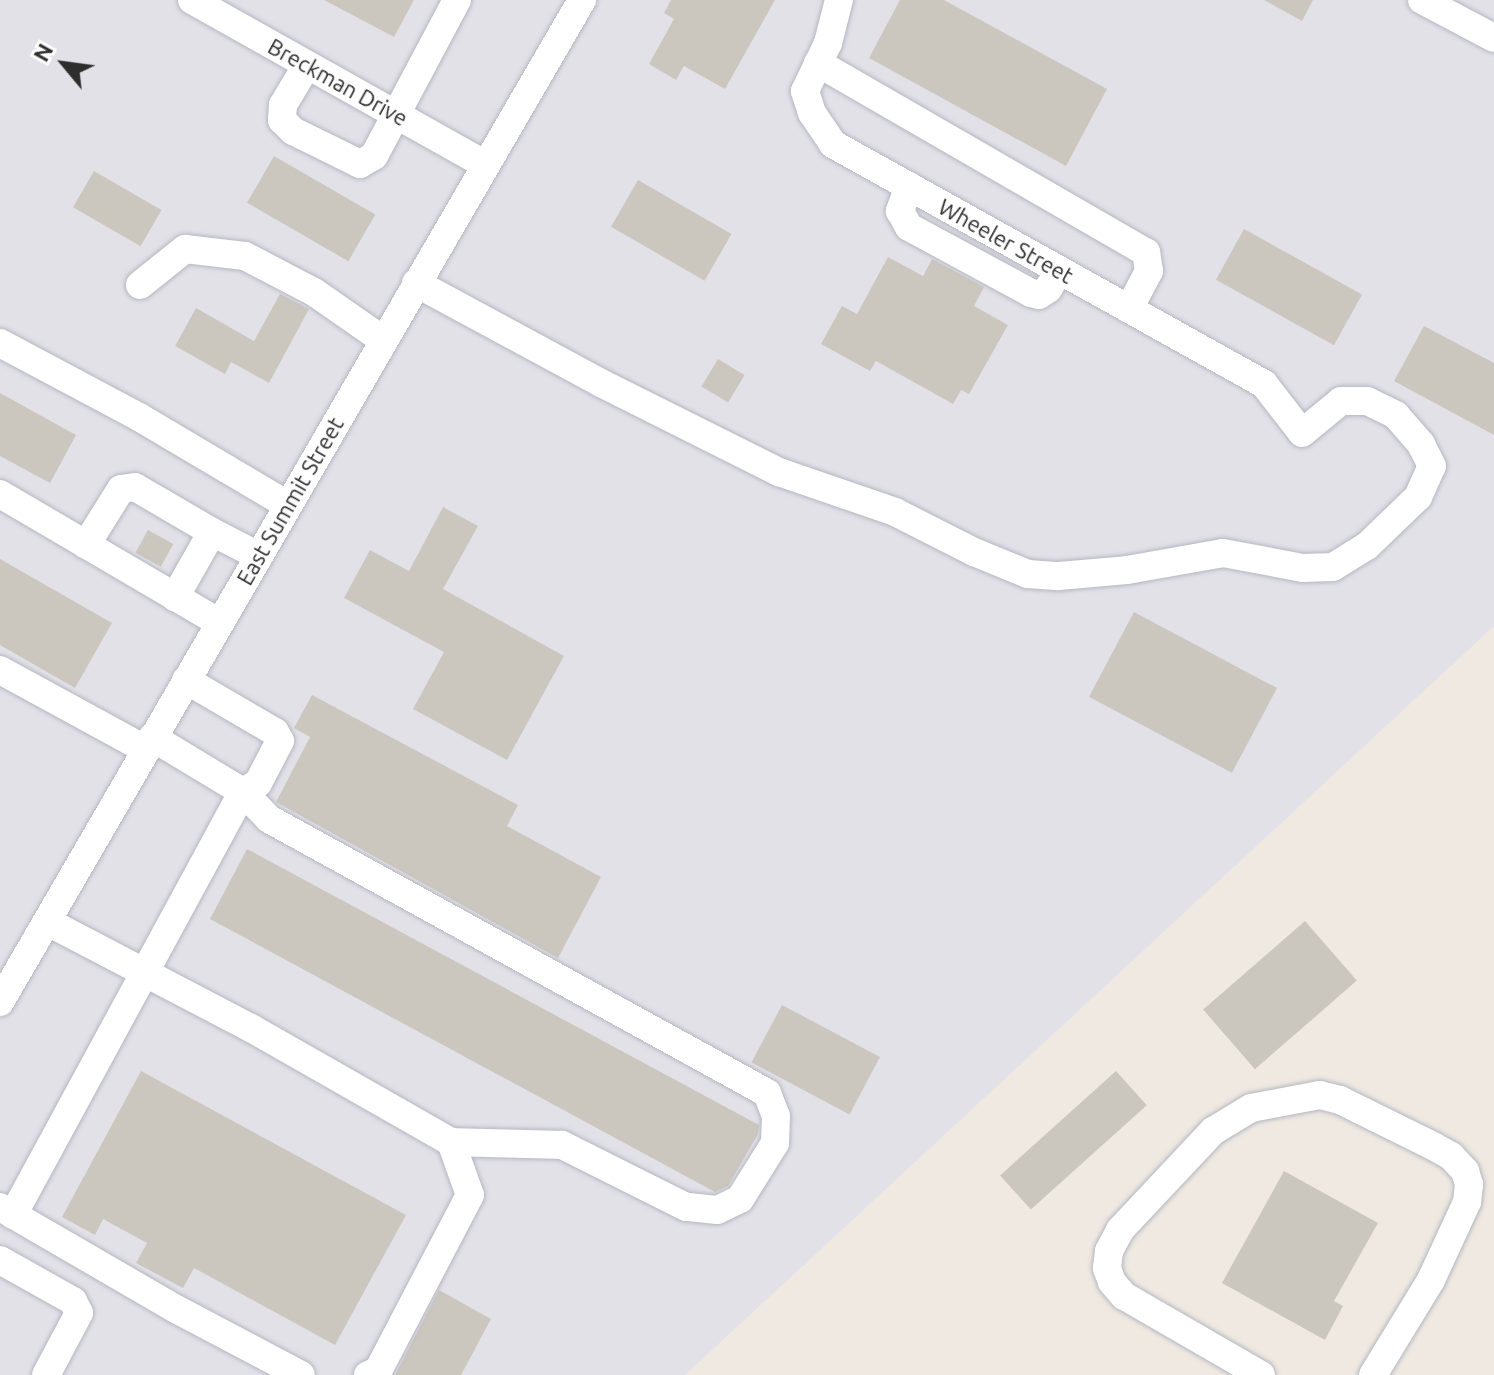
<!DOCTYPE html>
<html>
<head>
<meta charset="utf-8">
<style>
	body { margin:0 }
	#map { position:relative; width:1494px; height:1375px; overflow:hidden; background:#efe9e1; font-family:Ubuntu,sans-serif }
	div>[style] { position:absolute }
	.industrial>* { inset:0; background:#e3e1e8 }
	.building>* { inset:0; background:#cbc7bf; transform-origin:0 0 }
	.roads { filter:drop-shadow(0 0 2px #b4b7c1) drop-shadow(0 0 2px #b4b7c1) }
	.minor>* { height:28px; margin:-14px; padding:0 14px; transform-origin:14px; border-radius:14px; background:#fff }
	span { translate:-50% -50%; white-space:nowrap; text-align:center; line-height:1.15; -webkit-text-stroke:6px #fff; paint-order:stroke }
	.street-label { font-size:22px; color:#2e2e2e }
	.north { position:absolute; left:24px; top:24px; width:80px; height:80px; -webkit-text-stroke:6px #fff; paint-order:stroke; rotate:299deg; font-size:22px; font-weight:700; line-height:32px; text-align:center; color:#2e2e2e }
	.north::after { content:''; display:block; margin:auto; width:28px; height:36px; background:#2e2e2e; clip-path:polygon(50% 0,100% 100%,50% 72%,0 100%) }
</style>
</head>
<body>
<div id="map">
	<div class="industrial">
		<div style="clip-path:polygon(0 0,1494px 0,1494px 626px,685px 1375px,0 1375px)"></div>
	</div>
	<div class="building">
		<div style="clip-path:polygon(324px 0,414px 0,394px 37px)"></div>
		<div style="clip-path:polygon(671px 0,775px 0,725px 89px,684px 66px,676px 80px,649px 64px,674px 19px,664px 13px)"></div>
		<div style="clip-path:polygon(900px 0,944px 0,1107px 89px,1066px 166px,869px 58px)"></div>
		<div style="clip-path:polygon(1264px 0,1313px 0,1302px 21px)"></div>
		<div style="left:274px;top:156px;width:117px;height:54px;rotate:30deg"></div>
		<div style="left:94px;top:171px;width:78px;height:42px;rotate:30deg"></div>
		<div style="left:638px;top:180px;width:108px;height:54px;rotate:30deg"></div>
		<div style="left:1244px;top:229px;width:135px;height:58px;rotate:29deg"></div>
		<div style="clip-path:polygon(888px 257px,923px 276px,932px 259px,984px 287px,974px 306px,1008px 325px,969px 394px,961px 390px,953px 404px,876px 361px,870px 371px,821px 344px,842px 306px,857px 314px)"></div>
		<div style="clip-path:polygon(280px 294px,309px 309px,269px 383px,231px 362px,225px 374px,175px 346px,196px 308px,254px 341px)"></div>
		<div style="clip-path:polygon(1424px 326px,1494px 363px,1494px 435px,1394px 381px)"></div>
		<div style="left:718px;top:359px;width:31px;height:32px;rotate:31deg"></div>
		<div style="clip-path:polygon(0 393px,76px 435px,50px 483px,0 456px)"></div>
		<div style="clip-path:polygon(443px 507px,478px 526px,443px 589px,564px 656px,507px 760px,413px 709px,444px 652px,344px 598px,370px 550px,409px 571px)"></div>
		<div style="left:148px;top:530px;width:29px;height:26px;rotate:29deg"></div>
		<div style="clip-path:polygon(0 559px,112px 623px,75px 688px,0 645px)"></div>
		<div style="left:1134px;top:612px;width:162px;height:96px;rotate:28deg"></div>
		<div style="clip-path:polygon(312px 695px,518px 805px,507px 826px,601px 877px,558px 958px,276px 802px,310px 737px,294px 728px)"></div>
		<div style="clip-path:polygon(247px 849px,759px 1125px,758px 1134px,728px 1186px,715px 1192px,210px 919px)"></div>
		<div style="left:1305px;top:921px;width:79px;height:135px;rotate:49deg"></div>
		<div style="left:782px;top:1005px;width:111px;height:65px;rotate:28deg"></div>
		<div style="clip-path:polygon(141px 1071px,406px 1215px,335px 1345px,194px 1268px,183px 1288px,136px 1263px,147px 1243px,103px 1219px,95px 1235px,62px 1217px)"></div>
		<div style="left:1116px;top:1071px;width:46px;height:156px;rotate:48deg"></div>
		<div style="clip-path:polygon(1284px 1171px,1378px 1223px,1334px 1301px,1343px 1306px,1325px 1340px,1222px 1283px)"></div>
		<div style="clip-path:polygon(439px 1290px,491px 1319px,461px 1375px,395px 1375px)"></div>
	</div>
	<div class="roads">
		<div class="minor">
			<div style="left:192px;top:0;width:335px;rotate:29.3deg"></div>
			<div style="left:1422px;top:0;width:81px;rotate:27.8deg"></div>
			<div style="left:818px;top:63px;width:379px;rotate:30deg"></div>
			<div style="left:1146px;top:252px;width:19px;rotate:81deg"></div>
			<div style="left:1149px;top:271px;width:43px;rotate:117.8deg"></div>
			<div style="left:307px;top:65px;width:47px;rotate:121deg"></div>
			<div style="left:283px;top:105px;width:15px;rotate:94deg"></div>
			<div style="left:282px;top:120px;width:16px;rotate:45deg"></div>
			<div style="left:293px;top:131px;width:75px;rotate:26.2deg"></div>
			<div style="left:360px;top:164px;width:16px;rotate:-30deg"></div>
			<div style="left:374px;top:156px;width:177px;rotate:-62deg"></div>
			<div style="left:909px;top:186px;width:27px;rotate:110deg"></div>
			<div style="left:900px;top:211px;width:18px;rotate:61deg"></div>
			<div style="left:909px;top:227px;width:139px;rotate:28.4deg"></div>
			<div style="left:1031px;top:293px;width:8px;rotate:14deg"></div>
			<div style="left:1039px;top:295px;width:11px;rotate:-34deg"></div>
			<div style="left:1048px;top:289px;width:22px;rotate:-58deg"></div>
			<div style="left:416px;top:283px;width:210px;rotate:28.4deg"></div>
			<div style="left:601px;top:383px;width:199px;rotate:26.6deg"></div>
			<div style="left:779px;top:472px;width:123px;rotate:19deg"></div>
			<div style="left:895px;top:512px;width:89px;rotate:26.9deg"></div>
			<div style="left:974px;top:552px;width:58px;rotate:22.2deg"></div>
			<div style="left:1028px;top:574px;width:31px;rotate:4deg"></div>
			<div style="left:1059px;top:576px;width:68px;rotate:-5deg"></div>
			<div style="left:1127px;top:570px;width:97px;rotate:-10deg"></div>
			<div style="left:1223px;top:553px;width:81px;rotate:10.6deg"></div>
			<div style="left:1303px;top:568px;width:30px;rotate:-2deg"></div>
			<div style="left:1333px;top:567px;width:40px;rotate:-32deg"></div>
			<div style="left:1367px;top:546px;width:71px;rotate:-43.9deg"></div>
			<div style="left:1418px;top:497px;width:34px;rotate:-66deg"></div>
			<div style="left:1432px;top:466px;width:25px;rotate:-117deg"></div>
			<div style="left:1421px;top:444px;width:38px;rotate:-131deg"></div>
			<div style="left:1396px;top:415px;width:32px;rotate:-154deg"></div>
			<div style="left:1367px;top:401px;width:26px;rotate:180deg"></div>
			<div style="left:1341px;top:401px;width:50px;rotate:140.6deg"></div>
			<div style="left:1302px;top:433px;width:62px;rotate:-127.8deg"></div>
			<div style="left:1264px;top:384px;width:493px;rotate:-150.9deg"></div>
			<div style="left:833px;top:144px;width:37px;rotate:-124deg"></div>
			<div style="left:812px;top:113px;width:23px;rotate:-108deg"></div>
			<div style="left:805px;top:91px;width:53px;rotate:-64.4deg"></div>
			<div style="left:828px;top:43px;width:44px;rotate:-75.7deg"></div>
			<div style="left:140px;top:285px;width:58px;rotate:-38.7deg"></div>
			<div style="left:185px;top:249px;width:60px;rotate:6.7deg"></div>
			<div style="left:245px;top:256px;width:78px;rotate:27.6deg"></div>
			<div style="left:314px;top:292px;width:84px;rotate:34.8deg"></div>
			<div style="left:0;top:343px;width:157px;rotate:28deg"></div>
			<div style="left:139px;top:417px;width:173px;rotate:30.6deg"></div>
			<div style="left:0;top:494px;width:255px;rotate:30.4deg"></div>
			<div style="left:212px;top:532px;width:53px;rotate:27.1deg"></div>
			<div style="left:86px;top:545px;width:66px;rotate:-58deg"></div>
			<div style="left:121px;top:489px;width:14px;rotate:-8deg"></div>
			<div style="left:135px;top:487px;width:89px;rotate:30.3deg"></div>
			<div style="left:212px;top:532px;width:75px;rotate:119.6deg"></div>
			<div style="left:0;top:670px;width:167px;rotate:28.6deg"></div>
			<div style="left:186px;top:680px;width:103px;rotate:30.3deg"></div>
			<div style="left:275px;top:732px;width:10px;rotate:61deg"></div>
			<div style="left:280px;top:741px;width:47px;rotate:117.6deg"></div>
			<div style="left:258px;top:783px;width:17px;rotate:149deg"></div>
			<div style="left:243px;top:792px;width:37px;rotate:46deg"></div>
			<div style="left:269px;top:819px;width:568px;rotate:28.82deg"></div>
			<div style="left:767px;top:1093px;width:25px;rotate:69deg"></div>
			<div style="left:776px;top:1116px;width:27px;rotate:92deg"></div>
			<div style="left:775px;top:1143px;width:66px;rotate:122deg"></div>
			<div style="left:740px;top:1199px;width:25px;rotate:154deg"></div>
			<div style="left:717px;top:1210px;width:31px;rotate:-174deg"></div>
			<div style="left:686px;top:1207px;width:139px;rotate:-153.4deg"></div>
			<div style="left:562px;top:1145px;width:111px;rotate:-178.5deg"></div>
			<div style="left:48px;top:922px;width:229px;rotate:27.6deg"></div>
			<div style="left:251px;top:1028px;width:230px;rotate:29.7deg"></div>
			<div style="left:451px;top:1142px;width:56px;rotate:70.3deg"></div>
			<div style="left:470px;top:1195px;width:199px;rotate:117.6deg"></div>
			<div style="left:378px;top:1371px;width:11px;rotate:158deg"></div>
			<div style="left:0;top:1002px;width:1159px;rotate:-59.85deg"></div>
			<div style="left:0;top:1207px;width:203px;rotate:30.1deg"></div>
			<div style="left:176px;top:1309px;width:141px;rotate:27.8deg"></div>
			<div style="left:13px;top:1215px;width:481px;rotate:-61.5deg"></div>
			<div style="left:243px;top:792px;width:106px;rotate:-148.9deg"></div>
			<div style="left:0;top:1260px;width:84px;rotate:29.3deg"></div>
			<div style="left:73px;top:1301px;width:13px;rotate:63deg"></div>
			<div style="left:79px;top:1313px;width:70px;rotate:118deg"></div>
			<div style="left:1261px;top:1375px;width:158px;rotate:-150deg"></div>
			<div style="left:1124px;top:1296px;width:18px;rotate:-131deg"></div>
			<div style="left:1112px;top:1282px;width:15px;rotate:-110deg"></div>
			<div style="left:1107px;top:1268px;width:17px;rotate:-83deg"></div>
			<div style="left:1109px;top:1251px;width:24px;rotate:-62deg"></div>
			<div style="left:1120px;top:1230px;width:136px;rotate:-46.8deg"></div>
			<div style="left:1213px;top:1131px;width:44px;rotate:-31.2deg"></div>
			<div style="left:1251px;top:1108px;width:70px;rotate:-10.7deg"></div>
			<div style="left:1320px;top:1095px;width:21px;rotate:14deg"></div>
			<div style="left:1340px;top:1100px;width:104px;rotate:26.3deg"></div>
			<div style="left:1433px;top:1146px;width:21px;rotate:29deg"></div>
			<div style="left:1451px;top:1156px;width:21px;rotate:47deg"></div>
			<div style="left:1465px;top:1171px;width:14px;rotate:73deg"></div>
			<div style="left:1469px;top:1184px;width:18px;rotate:96deg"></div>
			<div style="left:1467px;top:1202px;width:86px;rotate:114.8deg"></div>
			<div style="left:1431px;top:1280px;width:111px;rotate:121.4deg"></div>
		</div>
	</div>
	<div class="street-label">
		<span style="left:338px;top:82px;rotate:29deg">Breckman Drive</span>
		<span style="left:1006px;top:241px;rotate:29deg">Wheeler Street</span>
		<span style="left:290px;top:501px;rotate:-60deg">East Summit Street</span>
	</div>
	<div class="north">N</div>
</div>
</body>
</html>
